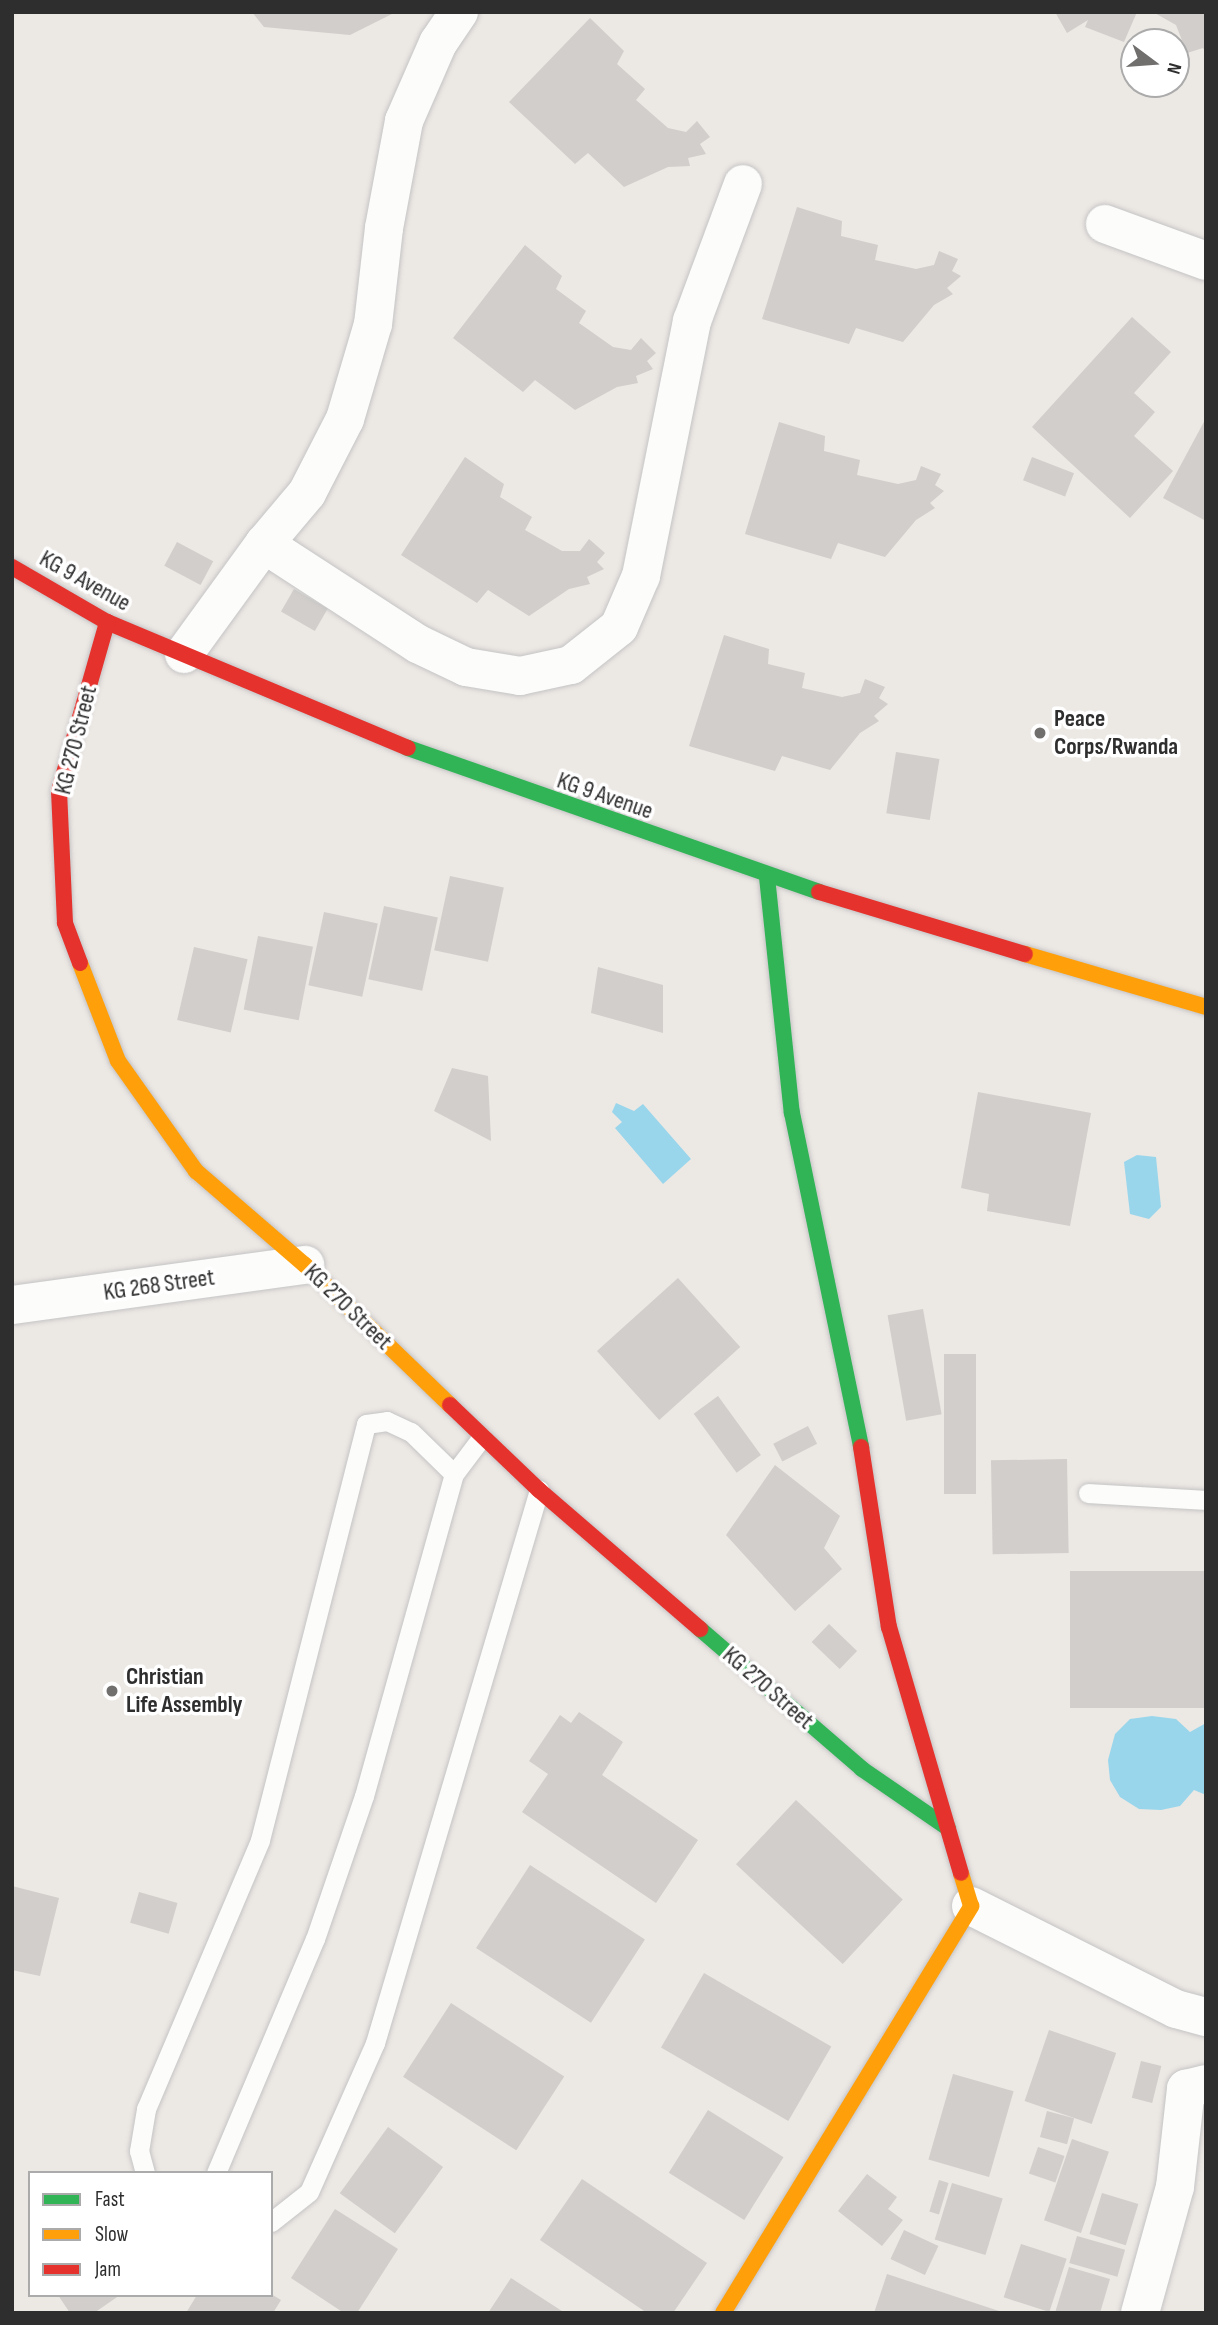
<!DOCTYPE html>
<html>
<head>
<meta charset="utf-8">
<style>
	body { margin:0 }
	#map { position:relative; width:1218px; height:2325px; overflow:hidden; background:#ece8e4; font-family:"Sofia Sans Condensed",sans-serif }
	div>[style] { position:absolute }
	.water>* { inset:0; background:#99d6ec }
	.building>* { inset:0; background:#d1cecb; transform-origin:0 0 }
	.roads { filter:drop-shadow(0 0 2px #c5c4c5) drop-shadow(0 0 2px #c5c4c5) }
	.lane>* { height:19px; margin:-9.5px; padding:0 9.5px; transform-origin:9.5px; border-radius:9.5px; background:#fcfcfb }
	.street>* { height:38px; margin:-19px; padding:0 19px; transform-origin:19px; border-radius:19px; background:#fcfcfb }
	.fast>* { height:16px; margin:-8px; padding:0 8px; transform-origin:8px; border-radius:8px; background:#30b455 }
	.slow>* { height:16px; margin:-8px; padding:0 8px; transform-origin:8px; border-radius:8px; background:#ff9f0a }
	.jam>* { height:16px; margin:-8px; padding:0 8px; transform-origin:8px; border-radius:8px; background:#e5322d }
	.dots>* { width:19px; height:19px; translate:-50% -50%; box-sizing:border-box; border:4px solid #fff; border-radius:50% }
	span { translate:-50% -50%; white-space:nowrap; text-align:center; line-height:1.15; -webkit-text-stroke:7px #fff; paint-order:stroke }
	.street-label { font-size:24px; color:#2e2e2e }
	.poi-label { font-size:24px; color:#2e2e2e; font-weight:700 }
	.left { translate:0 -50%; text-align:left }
	.frame { position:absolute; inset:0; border:14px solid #2e2e2e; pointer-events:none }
	.legend { position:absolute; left:28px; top:2171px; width:245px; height:126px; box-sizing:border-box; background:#fff; border:2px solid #ababab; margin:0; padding:9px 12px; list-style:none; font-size:21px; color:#2e2e2e }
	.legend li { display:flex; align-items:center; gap:14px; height:35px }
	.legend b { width:35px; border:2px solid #ababab }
	.north { position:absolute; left:1120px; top:28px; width:70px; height:70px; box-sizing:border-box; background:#fff; border:2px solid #ababab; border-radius:50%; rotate:106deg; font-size:19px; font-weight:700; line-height:28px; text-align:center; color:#2e2e2e }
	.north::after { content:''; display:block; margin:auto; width:24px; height:32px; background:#706f6e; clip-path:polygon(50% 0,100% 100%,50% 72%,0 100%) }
</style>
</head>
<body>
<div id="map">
	<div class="water">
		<div style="clip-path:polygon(616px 1103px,634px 1111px,643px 1104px,691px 1159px,663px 1184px,615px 1128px,622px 1122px,612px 1112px)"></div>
		<div style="clip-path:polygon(1137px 1155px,1156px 1157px,1161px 1207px,1149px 1219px,1130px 1214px,1124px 1162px)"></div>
		<div style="clip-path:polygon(1152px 1716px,1176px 1719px,1190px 1732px,1206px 1723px,1206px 1795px,1194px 1790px,1180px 1806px,1161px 1810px,1139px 1809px,1120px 1797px,1110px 1780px,1108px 1760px,1115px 1734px,1130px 1719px)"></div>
	</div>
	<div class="building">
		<div style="clip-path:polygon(252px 12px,396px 12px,350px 35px,264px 27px)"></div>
		<div style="clip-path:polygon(1055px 12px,1137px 12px,1124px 42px,1085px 27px,1088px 20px,1067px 33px)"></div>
		<div style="clip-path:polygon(1153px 12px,1206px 12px,1206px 53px,1203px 48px,1187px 53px,1176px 25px)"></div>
		<div style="clip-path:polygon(590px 18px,624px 51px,617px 64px,645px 89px,636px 100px,668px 128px,686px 132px,697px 121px,710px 137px,700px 144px,706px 154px,688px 158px,690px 166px,668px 167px,624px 187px,588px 153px,575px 164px,509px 102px)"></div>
		<div style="clip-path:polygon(797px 207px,842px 221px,841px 236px,878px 245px,875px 260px,916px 269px,934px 265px,939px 251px,958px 259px,952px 271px,961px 276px,947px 288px,953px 294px,934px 305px,903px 342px,856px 328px,849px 344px,762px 319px)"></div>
		<div style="clip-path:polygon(525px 245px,562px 276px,556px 289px,586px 311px,579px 323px,613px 347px,631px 350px,641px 338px,656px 353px,647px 361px,653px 369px,636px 376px,638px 383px,617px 387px,575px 410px,535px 380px,523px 392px,453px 338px)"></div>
		<div style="clip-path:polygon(1132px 317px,1171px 352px,1134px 393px,1155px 412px,1134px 436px,1173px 471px,1130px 518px,1032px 427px)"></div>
		<div style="clip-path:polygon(1206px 418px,1206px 521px,1163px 498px)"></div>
		<div style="clip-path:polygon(779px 422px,825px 436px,824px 451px,860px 460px,857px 475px,898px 484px,916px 480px,921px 466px,941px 474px,935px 485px,944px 491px,930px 503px,935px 508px,916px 520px,885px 557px,838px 543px,831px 559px,745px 534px)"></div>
		<div style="clip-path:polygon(465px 457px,504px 484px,500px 497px,532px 517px,525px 530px,562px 551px,580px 551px,589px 539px,605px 553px,597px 562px,604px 569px,587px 577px,590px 584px,569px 589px,529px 616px,488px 590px,477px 603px,401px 555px)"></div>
		<div style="left:1032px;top:457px;width:45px;height:25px;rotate:21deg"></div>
		<div style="left:177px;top:542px;width:41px;height:27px;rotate:28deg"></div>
		<div style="left:294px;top:589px;width:39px;height:26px;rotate:30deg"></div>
		<div style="clip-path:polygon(724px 635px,769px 649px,768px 664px,805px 673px,802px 688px,842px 697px,860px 693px,865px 679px,885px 687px,879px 698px,888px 704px,874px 716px,879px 721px,860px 733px,830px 770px,782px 756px,775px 771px,689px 746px)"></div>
		<div style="left:896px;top:752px;width:44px;height:62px;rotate:9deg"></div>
		<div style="left:450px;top:876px;width:55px;height:76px;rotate:12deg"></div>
		<div style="left:384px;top:906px;width:55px;height:75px;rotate:12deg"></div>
		<div style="left:324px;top:912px;width:55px;height:75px;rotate:12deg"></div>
		<div style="left:258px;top:936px;width:56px;height:75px;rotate:11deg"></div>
		<div style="left:194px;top:947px;width:55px;height:75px;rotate:13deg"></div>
		<div style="clip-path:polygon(598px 967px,663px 985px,663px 1033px,591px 1013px)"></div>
		<div style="clip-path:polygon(452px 1068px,488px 1076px,491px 1141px,434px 1111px)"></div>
		<div style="clip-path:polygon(978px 1092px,1091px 1113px,1070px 1226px,987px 1211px,989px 1194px,961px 1188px)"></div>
		<div style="left:678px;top:1278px;width:93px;height:109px;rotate:48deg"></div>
		<div style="left:923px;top:1309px;width:107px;height:36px;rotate:80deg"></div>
		<div style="left:944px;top:1354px;width:32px;height:140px"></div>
		<div style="left:718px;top:1396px;width:73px;height:30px;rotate:54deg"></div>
		<div style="left:808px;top:1426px;width:20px;height:39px;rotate:63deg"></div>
		<div style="left:1067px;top:1459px;width:94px;height:76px;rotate:89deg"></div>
		<div style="clip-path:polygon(775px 1465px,840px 1516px,824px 1548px,842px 1569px,795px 1611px,726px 1535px)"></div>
		<div style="left:1206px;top:1571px;width:137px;height:136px;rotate:90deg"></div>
		<div style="left:829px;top:1624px;width:39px;height:25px;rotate:44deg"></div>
		<div style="clip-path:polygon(579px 1712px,623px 1742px,602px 1775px,698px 1840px,656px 1903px,522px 1812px,548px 1774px,529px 1761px,560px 1715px,571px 1723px)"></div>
		<div style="left:796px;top:1800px;width:146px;height:88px;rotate:43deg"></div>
		<div style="left:530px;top:1865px;width:137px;height:99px;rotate:33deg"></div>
		<div style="clip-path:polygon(12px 1886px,59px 1898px,40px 1976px,12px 1970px)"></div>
		<div style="left:139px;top:1892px;width:40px;height:32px;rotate:16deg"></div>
		<div style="left:704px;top:1973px;width:147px;height:86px;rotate:30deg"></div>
		<div style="left:451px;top:2003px;width:135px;height:88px;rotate:33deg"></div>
		<div style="left:1049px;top:2030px;width:71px;height:75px;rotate:19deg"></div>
		<div style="left:1141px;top:2061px;width:21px;height:38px;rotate:14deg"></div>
		<div style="left:953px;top:2074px;width:63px;height:89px;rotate:16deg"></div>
		<div style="left:708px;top:2110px;width:89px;height:74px;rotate:32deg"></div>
		<div style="left:1047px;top:2111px;width:28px;height:27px;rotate:15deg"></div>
		<div style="left:388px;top:2127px;width:68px;height:82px;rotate:36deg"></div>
		<div style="left:1072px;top:2139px;width:39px;height:86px;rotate:19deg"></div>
		<div style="left:1038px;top:2147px;width:28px;height:28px;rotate:19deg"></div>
		<div style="clip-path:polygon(867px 2174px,897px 2197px,888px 2209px,903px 2220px,882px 2246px,838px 2211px)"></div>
		<div style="clip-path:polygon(582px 2179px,707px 2263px,673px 2313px,647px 2313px,540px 2240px)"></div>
		<div style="left:939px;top:2180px;width:10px;height:33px;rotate:17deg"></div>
		<div style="left:952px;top:2183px;width:53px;height:59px;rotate:17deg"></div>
		<div style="left:1102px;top:2193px;width:38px;height:43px;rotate:17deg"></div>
		<div style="clip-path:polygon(335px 2209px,398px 2249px,357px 2313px,344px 2313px,291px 2278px)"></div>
		<div style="left:904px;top:2230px;width:38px;height:32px;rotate:25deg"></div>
		<div style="left:1077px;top:2236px;width:50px;height:28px;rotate:16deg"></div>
		<div style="left:1021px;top:2244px;width:48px;height:56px;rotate:18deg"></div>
		<div style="clip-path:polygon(1069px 2267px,1110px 2279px,1100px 2313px,1055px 2313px)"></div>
		<div style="clip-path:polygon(887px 2274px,1002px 2312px,1002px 2313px,874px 2313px)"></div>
		<div style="clip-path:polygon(511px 2278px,565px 2313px,488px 2313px)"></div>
		<div style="clip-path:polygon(271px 2294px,281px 2300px,273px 2313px,186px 2313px,197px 2295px)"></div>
		<div style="clip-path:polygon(58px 2295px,120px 2295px,94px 2313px,70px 2313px)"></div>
	</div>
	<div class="roads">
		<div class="lane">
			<div style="left:1088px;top:1493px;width:118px;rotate:3.4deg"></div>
			<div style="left:145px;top:2173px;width:23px;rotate:-105deg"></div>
			<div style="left:139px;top:2151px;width:43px;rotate:-80.5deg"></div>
			<div style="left:146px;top:2109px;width:292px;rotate:-67deg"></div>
			<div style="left:260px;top:1840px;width:429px;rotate:-75.7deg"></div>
			<div style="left:366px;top:1424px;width:21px;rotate:-8deg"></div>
			<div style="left:387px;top:1421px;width:26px;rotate:25deg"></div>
			<div style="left:411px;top:1432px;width:60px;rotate:44.3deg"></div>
			<div style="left:454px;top:1474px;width:46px;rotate:-52.9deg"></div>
			<div style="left:216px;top:2173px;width:254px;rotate:-67.1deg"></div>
			<div style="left:315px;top:1939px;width:151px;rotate:-71.1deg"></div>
			<div style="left:364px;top:1796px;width:334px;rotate:-74.4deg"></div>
			<div style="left:271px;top:2222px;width:48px;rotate:-38.3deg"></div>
			<div style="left:309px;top:2192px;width:163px;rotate:-66.1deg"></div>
			<div style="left:375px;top:2043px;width:577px;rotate:-73.48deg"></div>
		</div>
		<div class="street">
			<div style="left:459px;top:12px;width:37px;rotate:124deg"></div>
			<div style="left:438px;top:43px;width:85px;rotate:113.6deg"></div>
			<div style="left:404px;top:121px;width:109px;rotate:100.6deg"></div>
			<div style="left:384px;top:228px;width:97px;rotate:96.5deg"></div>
			<div style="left:373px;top:324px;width:99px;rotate:106.4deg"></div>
			<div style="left:345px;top:419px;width:83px;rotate:117.2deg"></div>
			<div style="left:307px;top:493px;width:67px;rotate:130.1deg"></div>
			<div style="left:264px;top:544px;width:184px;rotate:33deg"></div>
			<div style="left:418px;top:644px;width:53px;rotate:25.6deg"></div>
			<div style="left:466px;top:667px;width:55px;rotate:9.5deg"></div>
			<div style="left:520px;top:676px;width:52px;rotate:-12.2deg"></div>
			<div style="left:571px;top:665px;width:61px;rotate:-38.4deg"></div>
			<div style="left:619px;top:627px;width:56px;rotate:-66.7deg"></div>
			<div style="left:641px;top:576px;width:260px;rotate:-78.7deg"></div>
			<div style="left:692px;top:321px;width:146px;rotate:-69.6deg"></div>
			<div style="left:1105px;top:224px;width:108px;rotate:20.1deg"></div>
			<div style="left:184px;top:654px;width:136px;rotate:-54deg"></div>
			<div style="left:12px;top:1305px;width:296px;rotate:-7.8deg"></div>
			<div style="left:971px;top:1906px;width:229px;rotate:26.7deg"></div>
			<div style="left:1176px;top:2009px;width:31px;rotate:15deg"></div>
			<div style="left:1140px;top:2313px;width:131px;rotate:-74.5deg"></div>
			<div style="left:1175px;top:2187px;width:99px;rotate:-83.6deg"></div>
			<div style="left:1186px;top:2089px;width:21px;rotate:-14deg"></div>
		</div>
		<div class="fast">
			<div style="left:408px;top:748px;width:435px;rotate:19.3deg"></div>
			<div style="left:767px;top:877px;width:237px;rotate:84deg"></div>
			<div style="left:792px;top:1113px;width:341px;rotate:78.3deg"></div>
			<div style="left:700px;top:1629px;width:214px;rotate:40.8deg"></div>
			<div style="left:862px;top:1769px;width:104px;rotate:34.5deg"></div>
		</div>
		<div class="slow">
			<div style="left:1025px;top:954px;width:189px;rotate:16.3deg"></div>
			<div style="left:80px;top:963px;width:105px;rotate:68.8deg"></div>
			<div style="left:118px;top:1061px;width:135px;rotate:54.7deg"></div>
			<div style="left:196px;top:1171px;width:144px;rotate:40.8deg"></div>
			<div style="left:305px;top:1265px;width:202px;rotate:44deg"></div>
			<div style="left:723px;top:2313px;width:477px;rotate:-58.6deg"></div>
			<div style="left:971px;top:1906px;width:34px;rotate:-107deg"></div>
		</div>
		<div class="jam">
			<div style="left:12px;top:567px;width:110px;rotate:30.1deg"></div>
			<div style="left:107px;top:622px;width:326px;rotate:22.7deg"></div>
			<div style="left:819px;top:892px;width:215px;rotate:16.8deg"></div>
			<div style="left:80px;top:963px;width:43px;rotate:-110.6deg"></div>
			<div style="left:65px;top:923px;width:132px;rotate:-92.6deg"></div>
			<div style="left:59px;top:791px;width:176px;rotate:-74.1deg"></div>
			<div style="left:450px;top:1405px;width:123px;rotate:43.7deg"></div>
			<div style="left:539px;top:1490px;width:213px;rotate:40.8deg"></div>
			<div style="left:861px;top:1447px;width:182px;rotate:81.2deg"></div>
			<div style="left:889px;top:1627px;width:256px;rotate:73.7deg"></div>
		</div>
	</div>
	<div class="dots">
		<div style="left:1040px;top:733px;background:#706f6e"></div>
		<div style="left:112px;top:1691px;background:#706f6e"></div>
	</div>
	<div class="street-label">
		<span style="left:85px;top:581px;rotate:29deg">KG 9 Avenue</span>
		<span style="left:76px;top:740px;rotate:-76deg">KG 270 Street</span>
		<span style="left:605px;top:796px;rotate:19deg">KG 9 Avenue</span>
		<span style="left:159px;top:1285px;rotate:-8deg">KG 268 Street</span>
		<span style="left:348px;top:1307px;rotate:44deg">KG 270 Street</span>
		<span style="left:768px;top:1688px;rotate:41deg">KG 270 Street</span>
	</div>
	<div class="poi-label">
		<span class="left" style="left:1054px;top:733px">Peace<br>Corps/Rwanda</span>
		<span class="left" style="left:126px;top:1691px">Christian<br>Life Assembly</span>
	</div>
	<div class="frame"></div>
	<ul class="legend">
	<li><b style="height:9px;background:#30b455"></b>Fast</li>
	<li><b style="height:9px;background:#ff9f0a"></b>Slow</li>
	<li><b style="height:9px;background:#e5322d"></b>Jam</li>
	</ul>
	<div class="north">N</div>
</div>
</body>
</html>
